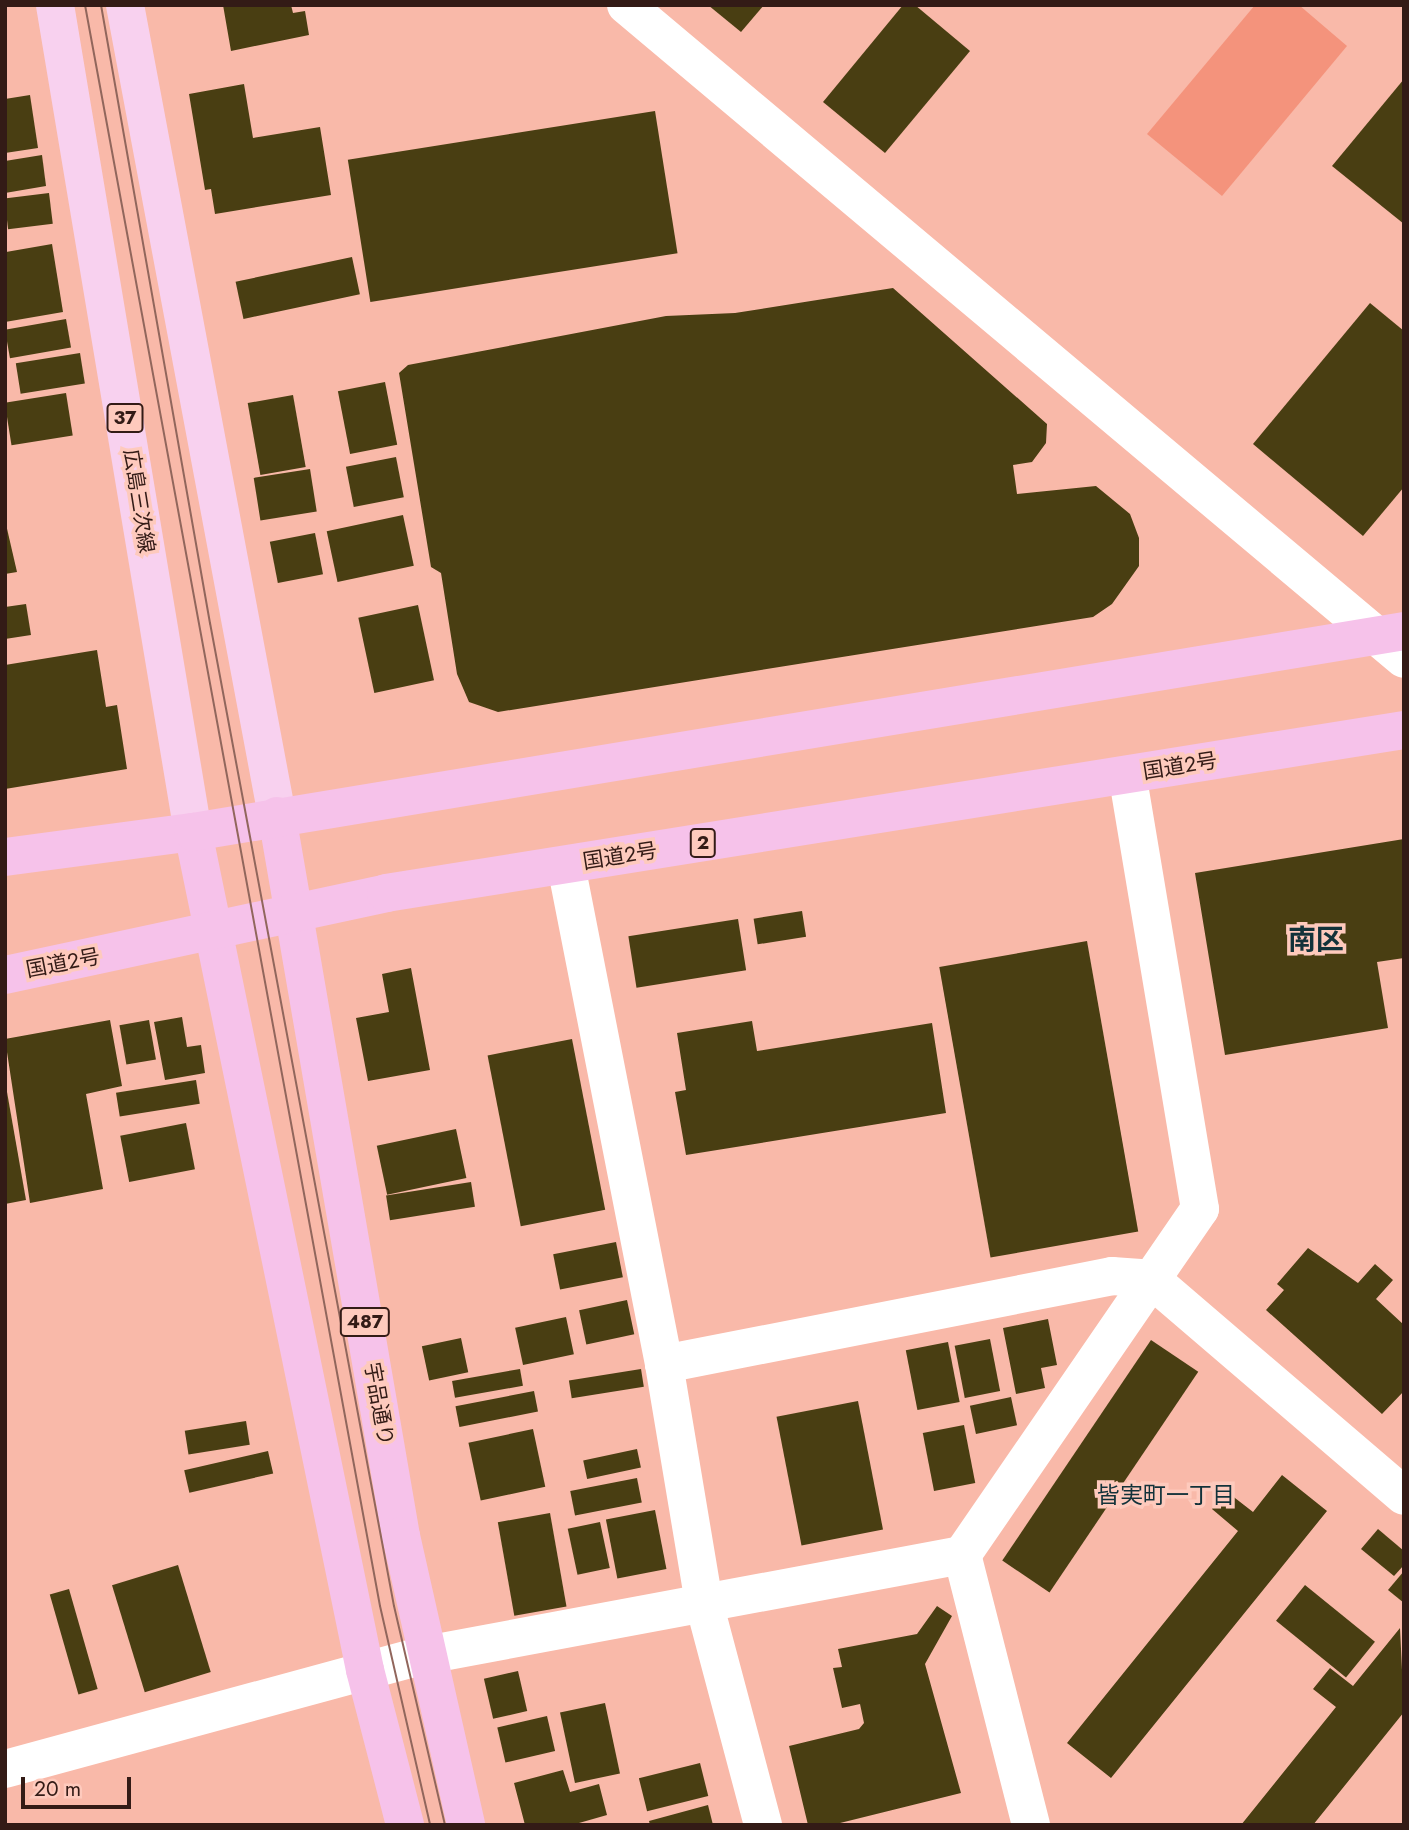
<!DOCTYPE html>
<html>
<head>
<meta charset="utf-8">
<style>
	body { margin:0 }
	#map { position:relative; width:1409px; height:1830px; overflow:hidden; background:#f9b9a9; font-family:Jost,"Noto Sans JP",sans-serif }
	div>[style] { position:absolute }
	.green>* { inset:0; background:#f4937c }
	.building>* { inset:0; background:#493e12; transform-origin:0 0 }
	.minor>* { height:38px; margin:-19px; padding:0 19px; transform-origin:19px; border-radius:19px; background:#fff }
	.tertiary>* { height:38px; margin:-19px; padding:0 19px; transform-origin:19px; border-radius:19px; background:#fff }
	.primary>* { height:38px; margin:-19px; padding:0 19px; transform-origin:19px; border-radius:19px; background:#f8d1ef }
	.trunk>* { height:38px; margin:-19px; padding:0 19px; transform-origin:19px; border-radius:19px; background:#f6c2ea }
	.tram>* { height:2px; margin:-1px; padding:0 1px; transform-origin:1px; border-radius:1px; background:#91665c }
	span { translate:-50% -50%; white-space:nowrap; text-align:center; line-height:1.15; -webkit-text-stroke:7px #fecabd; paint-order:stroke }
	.shield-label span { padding:2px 5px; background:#fecabd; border:2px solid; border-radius:5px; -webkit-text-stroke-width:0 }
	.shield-label { font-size:19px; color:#331b16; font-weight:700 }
	.street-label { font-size:21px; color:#331b16 }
	.neighbourhood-label { font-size:23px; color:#12323a }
	.district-label { font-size:28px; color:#12323a; font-weight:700 }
	.frame { position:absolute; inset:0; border:7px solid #331b16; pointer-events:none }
	.scale { position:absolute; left:21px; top:1777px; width:110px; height:32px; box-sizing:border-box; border:4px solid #331b16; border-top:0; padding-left:9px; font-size:21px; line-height:24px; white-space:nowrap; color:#331b16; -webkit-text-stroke:5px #fecabd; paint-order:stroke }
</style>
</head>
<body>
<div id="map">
	<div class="green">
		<div style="clip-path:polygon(1255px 5px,1299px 5px,1347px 46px,1222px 196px,1147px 134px)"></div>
	</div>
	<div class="building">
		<div style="clip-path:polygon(223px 5px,291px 5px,293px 13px,305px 11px,309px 35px,231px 51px)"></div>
		<div style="clip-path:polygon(708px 5px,764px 5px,741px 32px)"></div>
		<div style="clip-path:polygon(903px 5px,915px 5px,970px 51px,885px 153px,823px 102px)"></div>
		<div style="clip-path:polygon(1404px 79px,1404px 224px,1332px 166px)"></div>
		<div style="clip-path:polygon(244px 84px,253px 138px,320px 127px,331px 195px,215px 214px,211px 189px,205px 190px,189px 94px)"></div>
		<div style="clip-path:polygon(30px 95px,38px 148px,5px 153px,5px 99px)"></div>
		<div style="left:655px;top:111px;width:144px;height:311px;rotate:81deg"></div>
		<div style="clip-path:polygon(42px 155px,46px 186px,5px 193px,5px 161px)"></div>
		<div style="left:49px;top:193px;width:31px;height:45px;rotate:83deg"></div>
		<div style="clip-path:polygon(52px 244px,63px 312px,5px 322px,6px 252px)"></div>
		<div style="left:352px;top:257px;width:38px;height:119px;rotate:78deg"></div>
		<div style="clip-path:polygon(893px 288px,1047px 424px,1046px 443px,1032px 462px,1013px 465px,1017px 494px,1096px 486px,1130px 514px,1139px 538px,1139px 566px,1112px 604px,1093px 617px,498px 712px,469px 702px,457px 674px,441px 573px,431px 567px,399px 373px,408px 365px,666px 316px,735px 313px)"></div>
		<div style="clip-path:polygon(1370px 303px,1404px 331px,1404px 487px,1363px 536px,1253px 444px)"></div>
		<div style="left:66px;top:319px;width:29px;height:62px;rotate:80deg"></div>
		<div style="left:80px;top:353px;width:31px;height:65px;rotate:81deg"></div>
		<div style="left:385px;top:382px;width:64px;height:48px;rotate:79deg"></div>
		<div style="left:66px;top:393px;width:43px;height:62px;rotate:81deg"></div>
		<div style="left:293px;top:395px;width:73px;height:46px;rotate:80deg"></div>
		<div style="left:396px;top:457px;width:41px;height:51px;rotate:79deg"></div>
		<div style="left:310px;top:469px;width:43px;height:57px;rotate:81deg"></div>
		<div style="left:403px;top:515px;width:52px;height:78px;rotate:78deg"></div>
		<div style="clip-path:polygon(5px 520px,17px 572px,5px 574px)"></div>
		<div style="left:315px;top:533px;width:42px;height:46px;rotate:79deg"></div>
		<div style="clip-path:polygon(26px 604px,31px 635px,5px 639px,5px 607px)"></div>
		<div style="left:418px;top:605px;width:77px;height:61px;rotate:78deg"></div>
		<div style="clip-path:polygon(97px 650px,106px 707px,117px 705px,127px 769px,5px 789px,5px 665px)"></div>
		<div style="clip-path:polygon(1404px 839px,1404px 958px,1377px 962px,1388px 1028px,1225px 1055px,1195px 873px)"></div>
		<div style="left:802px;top:911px;width:26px;height:49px;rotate:81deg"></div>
		<div style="left:738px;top:919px;width:52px;height:111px;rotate:81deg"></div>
		<div style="left:1087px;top:941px;width:295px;height:150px;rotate:80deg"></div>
		<div style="clip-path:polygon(411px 968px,430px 1070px,368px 1081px,356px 1018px,389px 1012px,382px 974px)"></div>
		<div style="clip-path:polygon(182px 1017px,187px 1047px,201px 1045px,205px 1073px,165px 1080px,154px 1022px)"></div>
		<div style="clip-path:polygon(110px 1020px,122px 1086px,86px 1094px,103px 1189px,30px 1203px,5px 1039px)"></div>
		<div style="left:149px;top:1020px;width:40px;height:30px;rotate:80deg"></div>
		<div style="clip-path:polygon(752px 1021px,757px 1051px,932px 1023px,946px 1113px,686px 1155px,675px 1092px,686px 1090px,677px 1033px)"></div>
		<div style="left:572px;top:1039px;width:174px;height:86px;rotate:79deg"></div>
		<div style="left:196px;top:1080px;width:24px;height:81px;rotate:81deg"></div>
		<div style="clip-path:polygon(7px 1092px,26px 1200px,5px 1204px,5px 1093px)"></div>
		<div style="left:186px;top:1123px;width:47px;height:67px;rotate:79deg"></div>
		<div style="left:456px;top:1129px;width:50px;height:81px;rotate:78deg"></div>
		<div style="left:471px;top:1182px;width:25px;height:86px;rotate:81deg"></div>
		<div style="left:616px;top:1242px;width:36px;height:64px;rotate:79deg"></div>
		<div style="clip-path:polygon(1308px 1248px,1358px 1283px,1375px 1264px,1393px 1280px,1376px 1299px,1404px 1325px,1404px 1391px,1382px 1414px,1266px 1310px,1284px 1290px,1277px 1284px)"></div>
		<div style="left:627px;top:1300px;width:35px;height:49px;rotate:78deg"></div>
		<div style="left:566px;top:1317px;width:38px;height:52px;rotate:78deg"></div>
		<div style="clip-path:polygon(1048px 1319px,1057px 1365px,1041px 1368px,1045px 1388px,1016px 1394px,1003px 1328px)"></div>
		<div style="left:461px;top:1338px;width:35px;height:40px;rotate:78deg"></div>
		<div style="left:990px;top:1339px;width:53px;height:36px;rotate:79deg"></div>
		<div style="left:1151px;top:1340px;width:57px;height:266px;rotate:34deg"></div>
		<div style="left:948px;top:1342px;width:61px;height:43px;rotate:79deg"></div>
		<div style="left:520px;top:1369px;width:17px;height:69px;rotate:80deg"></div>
		<div style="left:641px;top:1369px;width:18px;height:73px;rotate:81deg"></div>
		<div style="left:534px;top:1391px;width:21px;height:80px;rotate:79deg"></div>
		<div style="left:1011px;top:1397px;width:29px;height:42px;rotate:78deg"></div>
		<div style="left:858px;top:1401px;width:131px;height:83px;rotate:79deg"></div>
		<div style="left:246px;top:1421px;width:24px;height:62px;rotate:81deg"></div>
		<div style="left:964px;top:1425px;width:59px;height:42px;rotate:79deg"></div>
		<div style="left:533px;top:1429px;width:59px;height:66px;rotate:78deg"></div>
		<div style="left:637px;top:1449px;width:19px;height:55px;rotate:78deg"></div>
		<div style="left:268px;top:1451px;width:23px;height:86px;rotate:77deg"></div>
		<div style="clip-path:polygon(1282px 1475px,1327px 1511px,1111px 1778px,1067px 1743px,1238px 1531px,1212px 1509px,1226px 1491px,1253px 1512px)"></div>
		<div style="left:637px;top:1478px;width:25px;height:68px;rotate:79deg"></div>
		<div style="left:655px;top:1510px;width:60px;height:50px;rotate:79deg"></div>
		<div style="left:550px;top:1513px;width:95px;height:53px;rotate:80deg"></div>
		<div style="left:600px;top:1522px;width:47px;height:33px;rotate:78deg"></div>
		<div style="clip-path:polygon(1378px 1529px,1404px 1551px,1404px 1565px,1394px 1576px,1361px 1549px)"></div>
		<div style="left:178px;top:1565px;width:112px;height:69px;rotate:73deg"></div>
		<div style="clip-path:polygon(1404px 1571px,1404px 1603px,1388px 1590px)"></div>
		<div style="left:1305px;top:1585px;width:90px;height:46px;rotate:39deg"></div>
		<div style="left:69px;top:1589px;width:104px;height:20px;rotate:74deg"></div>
		<div style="clip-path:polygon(937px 1606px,952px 1616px,925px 1664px,961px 1793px,832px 1825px,808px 1825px,789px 1746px,859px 1729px,864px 1723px,860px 1704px,842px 1708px,833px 1668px,842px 1667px,838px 1649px,917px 1634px)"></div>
		<div style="clip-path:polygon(1400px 1628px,1404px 1712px,1313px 1825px,1241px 1825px,1336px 1707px,1313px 1689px,1330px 1668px,1353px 1686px)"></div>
		<div style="left:518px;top:1671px;width:41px;height:35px;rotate:77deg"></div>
		<div style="left:605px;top:1703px;width:72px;height:46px;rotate:78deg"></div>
		<div style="left:547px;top:1716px;width:36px;height:51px;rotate:77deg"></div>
		<div style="left:700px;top:1763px;width:34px;height:63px;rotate:76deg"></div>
		<div style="clip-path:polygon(563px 1770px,570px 1792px,599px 1784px,607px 1815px,572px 1825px,525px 1825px,514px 1783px)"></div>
		<div style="clip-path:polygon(708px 1805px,713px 1825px,650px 1825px,649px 1821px)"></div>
	</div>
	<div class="minor">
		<div style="left:566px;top:865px;width:509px;rotate:78.89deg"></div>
		<div style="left:664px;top:1364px;width:242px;rotate:80.5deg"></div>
		<div style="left:704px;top:1603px;width:230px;rotate:75.1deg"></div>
		<div style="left:664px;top:1364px;width:457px;rotate:-11.1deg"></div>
		<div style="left:1112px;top:1276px;width:39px;rotate:4deg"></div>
		<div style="left:1151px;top:1279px;width:333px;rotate:40.6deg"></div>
		<div style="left:5px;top:1769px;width:436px;rotate:-15.2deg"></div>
		<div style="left:426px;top:1655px;width:545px;rotate:-10.57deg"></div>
		<div style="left:1031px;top:1825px;width:279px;rotate:-104.3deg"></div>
		<div style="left:962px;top:1555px;width:420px;rotate:-55.5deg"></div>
		<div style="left:1200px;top:1209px;width:440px;rotate:-99.5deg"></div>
	</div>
	<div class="tertiary">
		<div style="left:626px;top:5px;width:1016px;rotate:40.05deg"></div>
	</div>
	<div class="primary">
		<div style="left:55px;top:5px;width:838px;rotate:80.53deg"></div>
		<div style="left:125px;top:5px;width:825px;rotate:79.38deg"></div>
	</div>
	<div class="trunk">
		<div style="left:277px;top:816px;width:731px;rotate:80.23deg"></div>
		<div style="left:401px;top:1536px;width:296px;rotate:77.3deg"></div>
		<div style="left:193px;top:832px;width:855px;rotate:78.4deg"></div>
		<div style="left:365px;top:1670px;width:160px;rotate:75.5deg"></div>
		<div style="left:5px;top:857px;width:190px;rotate:-7.6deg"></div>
		<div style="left:193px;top:832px;width:1228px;rotate:-9.42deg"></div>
		<div style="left:5px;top:975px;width:390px;rotate:-12.1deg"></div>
		<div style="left:386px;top:893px;width:1031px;rotate:-9.1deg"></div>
	</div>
	<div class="tram">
		<div style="left:85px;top:5px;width:1628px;rotate:79.56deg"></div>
		<div style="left:380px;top:1606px;width:225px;rotate:77.1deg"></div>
		<div style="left:101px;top:5px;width:628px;rotate:80deg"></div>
		<div style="left:210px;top:623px;width:1000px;rotate:79.4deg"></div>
		<div style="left:394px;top:1606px;width:225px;rotate:76.9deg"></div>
	</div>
	<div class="shield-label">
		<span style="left:125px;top:418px">37</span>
		<span style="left:703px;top:843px">2</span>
		<span style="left:365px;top:1322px">487</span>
	</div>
	<div class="street-label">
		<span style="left:139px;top:501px;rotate:81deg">広島三次線</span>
		<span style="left:1180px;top:766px;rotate:-9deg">国道2号</span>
		<span style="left:620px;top:856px;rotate:-9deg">国道2号</span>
		<span style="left:63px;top:963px;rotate:-11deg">国道2号</span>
		<span style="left:379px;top:1404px;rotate:80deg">宇品通り</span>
	</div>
	<div class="neighbourhood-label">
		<span style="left:1166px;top:1495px">皆実町一丁目</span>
	</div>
	<div class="district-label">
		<span style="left:1316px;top:940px">南区</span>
	</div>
	<div class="frame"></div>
	<div class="scale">20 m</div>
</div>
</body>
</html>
